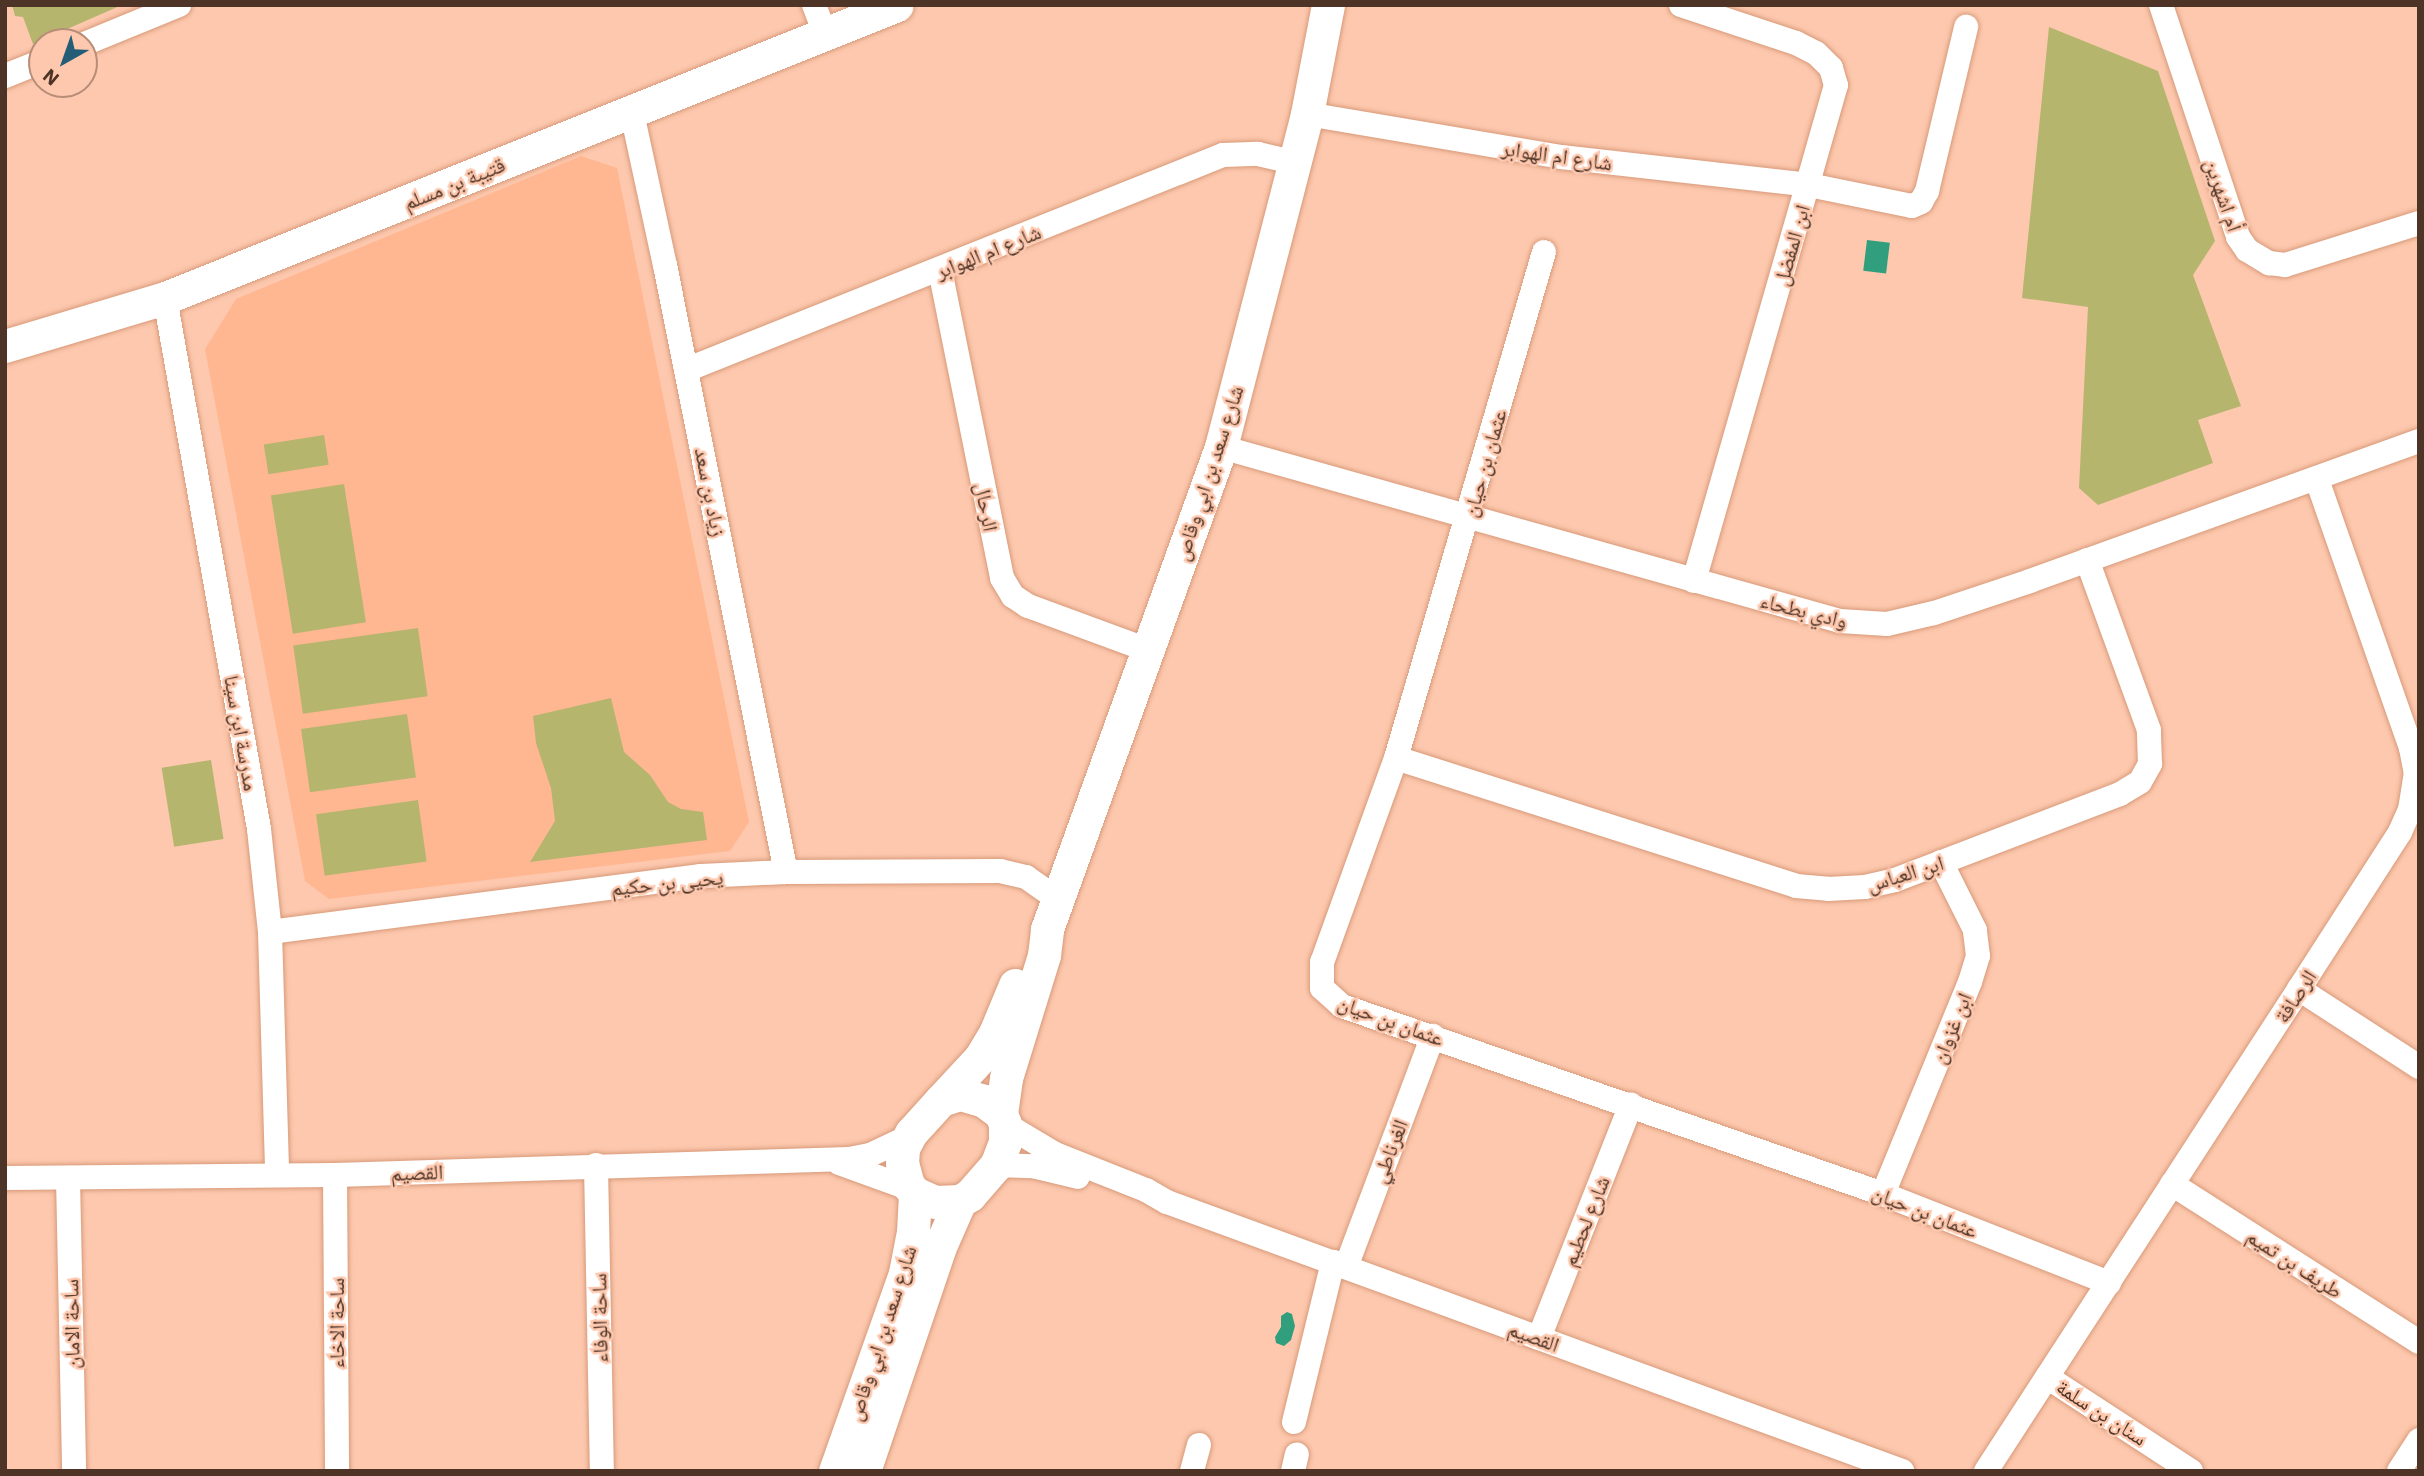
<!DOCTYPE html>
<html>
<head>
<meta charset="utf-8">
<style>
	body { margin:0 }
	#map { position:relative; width:2424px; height:1476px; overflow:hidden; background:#fdc8ae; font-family:"IBM Plex Sans","Noto Naskh Arabic",sans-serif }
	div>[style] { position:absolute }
	.built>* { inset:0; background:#ffb792 }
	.green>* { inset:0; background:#b5b56e; transform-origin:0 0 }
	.water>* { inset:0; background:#319f7d; transform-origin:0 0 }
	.roads { filter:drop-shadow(0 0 2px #d89a79) drop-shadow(0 0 2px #d89a79) }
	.street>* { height:24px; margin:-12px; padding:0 12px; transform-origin:12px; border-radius:12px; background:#fff }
	.secondary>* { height:33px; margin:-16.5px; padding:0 16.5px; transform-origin:16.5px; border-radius:16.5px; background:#fff }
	span { translate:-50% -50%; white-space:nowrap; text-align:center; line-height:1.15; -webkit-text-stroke:5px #fdc8ae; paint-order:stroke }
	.street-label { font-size:21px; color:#4e3427 }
	.frame { position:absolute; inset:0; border:7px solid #4e3427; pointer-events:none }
	.north { position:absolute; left:28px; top:28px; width:70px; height:70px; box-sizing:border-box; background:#fdc8ae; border:2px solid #b78d78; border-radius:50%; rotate:220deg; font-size:19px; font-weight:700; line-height:28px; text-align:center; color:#4e3427 }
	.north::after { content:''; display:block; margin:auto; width:24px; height:32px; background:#235e76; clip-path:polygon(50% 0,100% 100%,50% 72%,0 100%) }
</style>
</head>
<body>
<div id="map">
	<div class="built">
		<div style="clip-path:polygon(581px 156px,617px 168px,749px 822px,730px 851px,329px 899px,305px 881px,205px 349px,236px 299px)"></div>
	</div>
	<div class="green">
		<div style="clip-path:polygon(12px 5px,122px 5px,33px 44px,23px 17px,15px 16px)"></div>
		<div style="clip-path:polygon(2049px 27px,2158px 71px,2215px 241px,2193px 275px,2241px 406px,2198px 420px,2213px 463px,2098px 505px,2079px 488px,2088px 307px,2022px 298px)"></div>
		<div style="left:324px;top:435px;width:30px;height:61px;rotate:81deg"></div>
		<div style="left:344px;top:484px;width:140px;height:74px;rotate:81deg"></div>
		<div style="left:418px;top:628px;width:69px;height:126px;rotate:82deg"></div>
		<div style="clip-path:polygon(611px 698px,624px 752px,650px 775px,668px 802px,681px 809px,703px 812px,707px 840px,530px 862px,555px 821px,551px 788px,536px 743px,533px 716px)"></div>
		<div style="left:407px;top:714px;width:64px;height:107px;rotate:82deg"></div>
		<div style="left:211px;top:760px;width:80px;height:50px;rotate:81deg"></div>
		<div style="left:418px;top:800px;width:62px;height:103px;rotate:82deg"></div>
	</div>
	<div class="water">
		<div style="left:1867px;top:240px;width:23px;height:31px;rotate:7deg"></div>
		<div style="clip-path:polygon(1287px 1312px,1292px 1314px,1295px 1326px,1291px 1340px,1284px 1346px,1276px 1343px,1275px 1337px,1281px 1327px,1281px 1316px)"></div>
	</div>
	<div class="roads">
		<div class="street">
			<div style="left:814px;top:5px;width:31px;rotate:69deg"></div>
			<div style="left:1681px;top:5px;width:121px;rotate:18.3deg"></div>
			<div style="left:1796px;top:43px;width:22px;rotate:27deg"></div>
			<div style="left:1816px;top:53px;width:21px;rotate:45deg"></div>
			<div style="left:1831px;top:68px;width:18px;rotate:74deg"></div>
			<div style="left:1836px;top:85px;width:516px;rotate:105.98deg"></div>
			<div style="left:2161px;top:5px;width:244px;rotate:71.6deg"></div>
			<div style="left:2238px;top:237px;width:16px;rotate:55deg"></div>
			<div style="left:2247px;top:250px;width:26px;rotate:31deg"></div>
			<div style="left:2269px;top:263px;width:16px;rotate:7deg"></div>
			<div style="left:2285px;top:265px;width:140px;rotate:-17.4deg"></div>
			<div style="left:84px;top:44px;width:103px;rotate:-22.3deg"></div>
			<div style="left:5px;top:76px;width:40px;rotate:-22deg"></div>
			<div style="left:632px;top:113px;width:156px;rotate:77.8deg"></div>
			<div style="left:665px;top:265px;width:619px;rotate:78.73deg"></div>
			<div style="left:1307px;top:114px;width:258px;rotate:9.6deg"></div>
			<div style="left:1561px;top:157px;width:250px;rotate:6.4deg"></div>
			<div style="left:1809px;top:185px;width:105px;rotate:11.5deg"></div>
			<div style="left:1912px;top:206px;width:10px;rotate:-24deg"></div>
			<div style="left:1921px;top:202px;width:13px;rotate:-61deg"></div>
			<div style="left:1927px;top:191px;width:169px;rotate:-76.6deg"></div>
			<div style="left:1544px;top:252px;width:527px;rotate:106.3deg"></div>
			<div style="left:1396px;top:758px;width:217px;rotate:109.9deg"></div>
			<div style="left:1322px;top:962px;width:26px;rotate:90deg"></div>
			<div style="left:1322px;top:988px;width:27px;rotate:42deg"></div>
			<div style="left:1342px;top:1006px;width:573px;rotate:19.16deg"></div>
			<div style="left:1883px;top:1194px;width:243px;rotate:21.5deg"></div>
			<div style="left:940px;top:270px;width:314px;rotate:78.6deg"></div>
			<div style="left:1002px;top:578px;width:21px;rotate:59deg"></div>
			<div style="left:1013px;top:596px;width:18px;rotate:34deg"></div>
			<div style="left:1028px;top:606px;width:130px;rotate:20.2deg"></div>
			<div style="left:165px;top:298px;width:539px;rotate:79.96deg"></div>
			<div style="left:259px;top:829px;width:104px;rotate:83.9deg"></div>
			<div style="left:270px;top:932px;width:241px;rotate:88.3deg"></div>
			<div style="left:686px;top:370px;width:578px;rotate:-21.82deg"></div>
			<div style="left:1223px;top:155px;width:35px;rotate:-2deg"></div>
			<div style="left:1258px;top:154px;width:36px;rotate:13deg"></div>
			<div style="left:1221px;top:447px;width:643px;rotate:15.7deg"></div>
			<div style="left:1840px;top:621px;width:47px;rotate:3.7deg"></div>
			<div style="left:1887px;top:624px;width:48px;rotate:-13.2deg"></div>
			<div style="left:1934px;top:613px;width:101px;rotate:-18.4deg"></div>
			<div style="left:2030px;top:581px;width:413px;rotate:-19.8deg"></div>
			<div style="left:1396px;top:758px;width:420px;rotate:17.7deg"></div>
			<div style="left:1796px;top:886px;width:32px;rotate:5deg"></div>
			<div style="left:1828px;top:889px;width:37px;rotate:-3deg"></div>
			<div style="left:1865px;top:887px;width:31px;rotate:-13deg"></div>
			<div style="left:1895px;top:880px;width:241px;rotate:-20.9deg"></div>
			<div style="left:2120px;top:794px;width:23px;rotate:-31deg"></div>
			<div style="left:2140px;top:782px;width:21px;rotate:-61deg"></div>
			<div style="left:2150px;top:764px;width:34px;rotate:-92deg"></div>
			<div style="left:2149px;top:730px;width:181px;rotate:-110deg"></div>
			<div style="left:270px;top:932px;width:435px;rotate:-7.4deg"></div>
			<div style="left:701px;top:876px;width:85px;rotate:-2.7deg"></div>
			<div style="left:786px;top:872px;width:214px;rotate:-0.3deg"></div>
			<div style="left:1000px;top:871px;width:27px;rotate:13deg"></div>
			<div style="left:1026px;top:877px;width:39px;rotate:35deg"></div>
			<div style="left:2299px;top:989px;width:143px;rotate:33deg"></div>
			<div style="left:1005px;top:1124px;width:58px;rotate:31deg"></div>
			<div style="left:1055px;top:1154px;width:98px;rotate:21.6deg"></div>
			<div style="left:1146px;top:1190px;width:24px;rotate:30deg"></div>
			<div style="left:1167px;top:1202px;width:783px;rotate:20.1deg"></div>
			<div style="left:839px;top:1163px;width:77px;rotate:19.9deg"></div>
			<div style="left:596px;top:1165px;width:306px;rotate:88.9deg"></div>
			<div style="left:996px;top:1165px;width:37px;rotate:2deg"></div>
			<div style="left:1033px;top:1166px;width:46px;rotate:13.7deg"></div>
			<div style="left:335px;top:1175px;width:296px;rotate:89.6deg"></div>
			<div style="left:5px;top:1178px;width:330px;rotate:-0.5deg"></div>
			<div style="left:335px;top:1175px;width:514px;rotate:-1.78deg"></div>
			<div style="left:849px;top:1159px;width:21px;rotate:-11deg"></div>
			<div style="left:870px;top:1155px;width:42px;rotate:-25.3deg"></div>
			<div style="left:68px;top:1178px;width:293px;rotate:88.8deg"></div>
			<div style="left:2172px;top:1184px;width:293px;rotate:32.6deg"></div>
			<div style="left:1883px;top:1194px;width:229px;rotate:-67.7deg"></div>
			<div style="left:1970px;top:982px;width:27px;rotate:-73deg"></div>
			<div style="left:1978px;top:956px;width:26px;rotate:-97deg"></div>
			<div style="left:1975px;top:930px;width:76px;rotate:-116.6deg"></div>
			<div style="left:1346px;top:1267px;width:247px;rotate:-69.4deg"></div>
			<div style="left:1539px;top:1338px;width:251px;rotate:-68.5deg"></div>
			<div style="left:2047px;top:1377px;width:172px;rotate:33.1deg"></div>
			<div style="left:1294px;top:1422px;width:165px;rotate:-76.3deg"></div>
			<div style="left:1192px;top:1471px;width:27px;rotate:-75deg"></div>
			<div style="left:1293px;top:1471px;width:17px;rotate:-77deg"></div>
			<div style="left:1986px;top:1471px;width:575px;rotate:-57deg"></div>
			<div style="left:2299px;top:989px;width:187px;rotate:-57.2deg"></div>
			<div style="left:2400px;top:832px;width:24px;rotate:-66deg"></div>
			<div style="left:2410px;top:810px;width:36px;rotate:-81deg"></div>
			<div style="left:2416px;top:774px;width:26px;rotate:-101deg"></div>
			<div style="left:2411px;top:748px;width:284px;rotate:-109.3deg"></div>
			<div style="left:2399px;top:1471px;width:37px;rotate:-57deg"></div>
		</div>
		<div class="secondary">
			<div style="left:5px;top:346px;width:167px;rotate:-16.7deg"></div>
			<div style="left:165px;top:298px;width:788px;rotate:-21.81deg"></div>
			<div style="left:960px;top:1094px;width:25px;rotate:16deg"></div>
			<div style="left:984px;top:1101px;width:21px;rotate:37deg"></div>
			<div style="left:1001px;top:1114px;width:11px;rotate:68deg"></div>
			<div style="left:1005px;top:1124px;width:18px;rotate:90deg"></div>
			<div style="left:1005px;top:1142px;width:25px;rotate:111deg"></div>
			<div style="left:996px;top:1165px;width:40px;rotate:131deg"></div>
			<div style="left:970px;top:1195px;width:12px;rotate:149deg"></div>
			<div style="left:960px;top:1201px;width:25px;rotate:178deg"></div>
			<div style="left:935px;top:1202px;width:22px;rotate:-156deg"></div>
			<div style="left:915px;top:1193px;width:11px;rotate:-131deg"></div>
			<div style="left:908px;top:1185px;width:23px;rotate:-105deg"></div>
			<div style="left:902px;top:1163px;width:15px;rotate:-86deg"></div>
			<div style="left:903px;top:1148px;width:17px;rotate:-62deg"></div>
			<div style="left:911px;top:1133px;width:45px;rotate:-47.7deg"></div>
			<div style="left:941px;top:1100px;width:20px;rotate:-18deg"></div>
			<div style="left:941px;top:1100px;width:57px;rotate:-47.1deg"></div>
			<div style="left:980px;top:1058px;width:29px;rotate:-59deg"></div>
			<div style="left:995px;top:1033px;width:52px;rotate:-67.4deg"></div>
			<div style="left:1001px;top:1114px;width:36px;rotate:-82deg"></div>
			<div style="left:1006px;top:1078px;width:129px;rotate:-72.8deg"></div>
			<div style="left:1044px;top:955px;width:26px;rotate:-83deg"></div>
			<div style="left:1047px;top:929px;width:512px;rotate:-70.15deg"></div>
			<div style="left:1221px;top:447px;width:344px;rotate:-75.5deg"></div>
			<div style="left:1307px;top:114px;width:111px;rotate:-79.1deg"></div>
			<div style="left:835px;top:1471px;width:210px;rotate:-70.5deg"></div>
			<div style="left:905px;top:1273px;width:42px;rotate:-79deg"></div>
			<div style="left:913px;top:1232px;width:39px;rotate:-87deg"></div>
			<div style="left:864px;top:1471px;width:234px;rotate:-71.3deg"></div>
			<div style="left:939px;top:1249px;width:52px;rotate:-66.4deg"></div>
		</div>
	</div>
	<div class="street-label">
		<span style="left:1557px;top:155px;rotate:8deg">شارع ام الهوابر</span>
		<span style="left:454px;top:183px;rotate:-22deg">قتيبة بن مسلم</span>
		<span style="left:2224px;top:195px;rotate:71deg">أم اشهرين</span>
		<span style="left:1791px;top:245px;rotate:-74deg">ابن المفضل</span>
		<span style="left:988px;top:251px;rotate:-22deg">شارع ام الهوابر</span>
		<span style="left:1484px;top:463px;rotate:-74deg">عثمان بن حيان</span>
		<span style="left:1208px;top:473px;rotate:-72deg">شارع سعد بن ابي وقاص</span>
		<span style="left:711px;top:492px;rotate:79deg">زياد بن سعد</span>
		<span style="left:987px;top:507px;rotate:79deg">الرحال</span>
		<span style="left:1804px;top:610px;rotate:14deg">وادي بطحاء</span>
		<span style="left:242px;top:733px;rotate:80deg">مدرسة ابن سينا</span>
		<span style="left:1905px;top:873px;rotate:-17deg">ابن العباس</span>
		<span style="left:667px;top:882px;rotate:-6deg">يحيى بن حكيم</span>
		<span style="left:2295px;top:996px;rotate:-57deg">الرصافة</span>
		<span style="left:1391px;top:1020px;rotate:20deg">عثمان بن حيان</span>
		<span style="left:1951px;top:1028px;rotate:-68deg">ابن غزوان</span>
		<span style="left:1389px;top:1151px;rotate:-69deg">الغرناطي</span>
		<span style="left:417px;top:1172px;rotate:-2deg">القصيم</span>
		<span style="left:1925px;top:1211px;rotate:21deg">عثمان بن حيان</span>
		<span style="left:1585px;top:1221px;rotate:-68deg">شارع لحطيم</span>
		<span style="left:2295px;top:1263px;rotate:33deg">طريف بن تميم</span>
		<span style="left:599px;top:1318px;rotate:-91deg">ساحة الوفاء</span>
		<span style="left:336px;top:1323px;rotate:-90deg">ساحة الاخاء</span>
		<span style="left:71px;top:1324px;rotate:-91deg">ساحة الامان</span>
		<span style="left:881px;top:1333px;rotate:-72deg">شارع سعد بن ابي وقاص</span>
		<span style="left:1534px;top:1336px;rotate:20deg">القصيم</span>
		<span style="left:2102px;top:1412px;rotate:33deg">سنان بن سلمة</span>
	</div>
	<div class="frame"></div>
	<div class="north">N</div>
</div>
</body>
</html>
